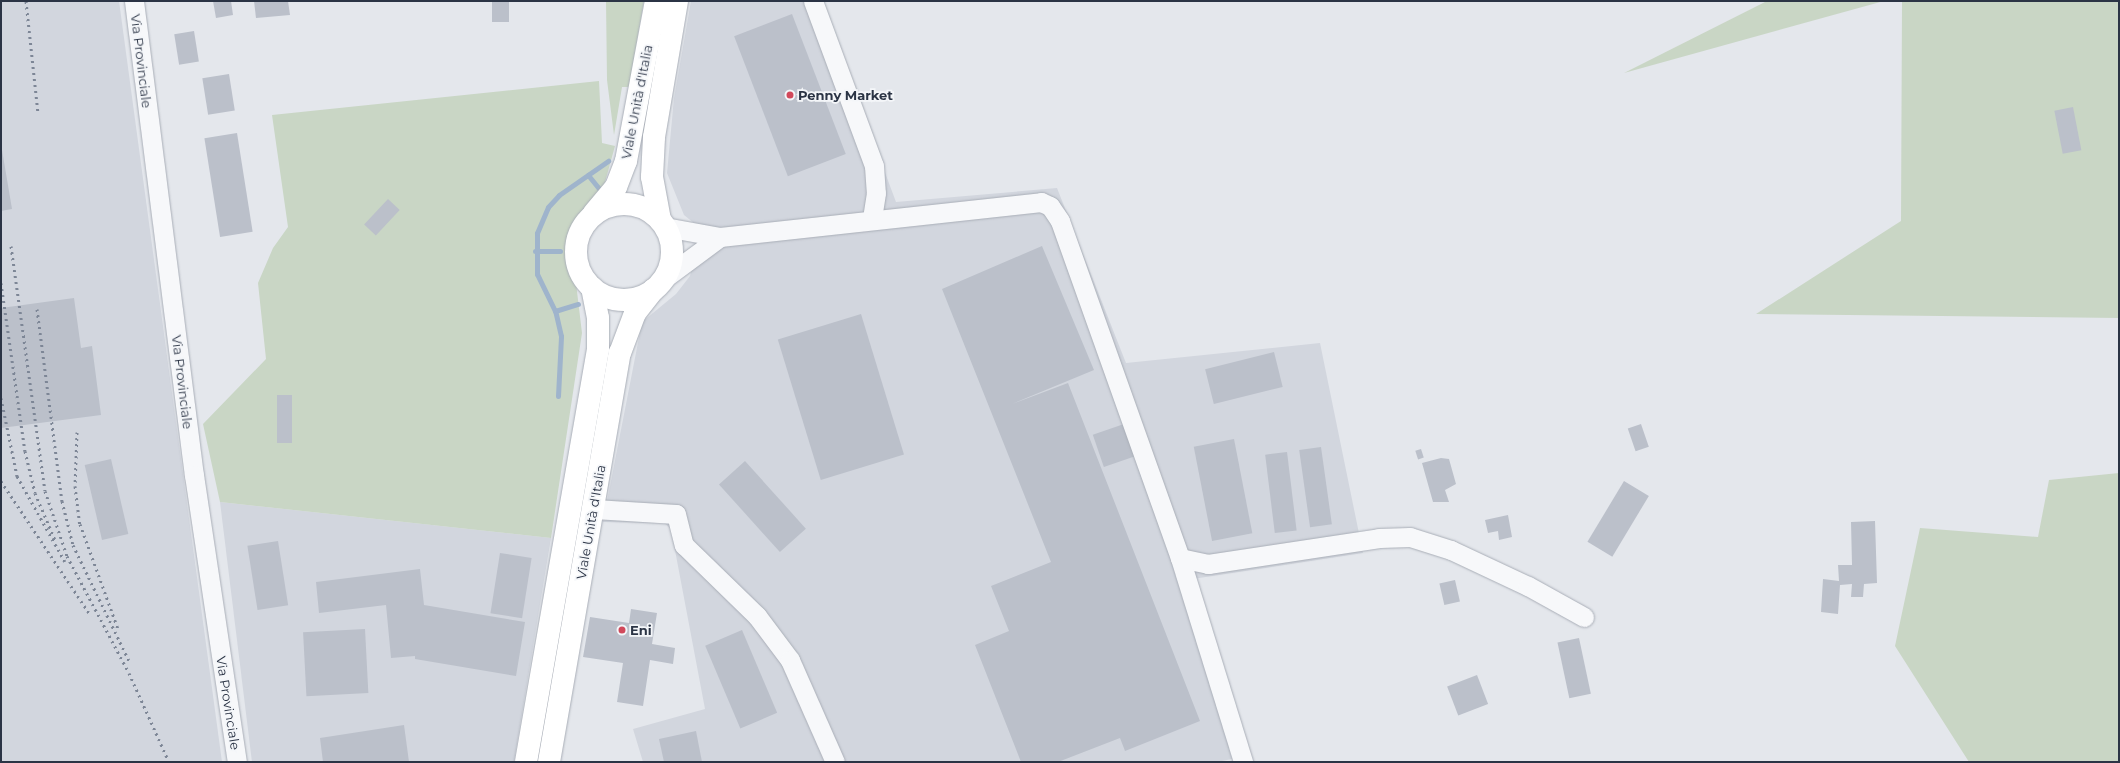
<!DOCTYPE html>
<html>
<head>
<meta charset="utf-8">
<style>
	body { margin:0 }
	#map { position:relative; width:2120px; height:763px; overflow:hidden; background:#e4e7ec; font-family:Montserrat,sans-serif }
	div>[style] { position:absolute }
	.built>* { inset:0; background:#d2d6de }
	.green>* { inset:0; background:#c9d6c5 }
	.stream>* { height:5px; margin:-2.5px; padding:0 2.5px; transform-origin:2.5px; border-radius:2.5px; background:#9fb4cc }
	.building>* { inset:0; background:#bbc0ca; transform-origin:0 0 }
	.roads { filter:drop-shadow(0 0 1px #a9aeb7) drop-shadow(0 0 1px #a9aeb7) }
	.minor>* { height:19px; margin:-9.5px; padding:0 9.5px; transform-origin:9.5px; border-radius:9.5px; background:#f7f8fa }
	.major>* { height:22px; margin:-11px; padding:0 11px; transform-origin:11px; border-radius:11px; background:#fff }
	.major>.ring { margin:-11px; padding:0; box-sizing:content-box; background:none; border:22px solid #fff; border-radius:50% }
	.rail>* { height:3px; margin-top:-1.5px; transform-origin:0; background:repeating-linear-gradient(90deg,#7d8696 0 2px,transparent 0 6px) }
	.dots>* { width:11px; height:11px; translate:-50% -50%; box-sizing:border-box; border:2px solid #f4f6f9; border-radius:50% }
	span { translate:-50% -50%; white-space:nowrap; text-align:center; line-height:1.15; -webkit-text-stroke:3.5px #f4f6f9; paint-order:stroke }
	.street-label { font-size:13px; color:#2b3445 }
	.poi-label { font-size:13px; color:#2b3445; font-weight:700 }
	.left { translate:0 -50%; text-align:left }
	.frame { position:absolute; inset:0; border:2px solid #2b3445; pointer-events:none }
</style>
</head>
<body>
<div id="map">
	<div class="built">
		<div style="clip-path:polygon(1px 1px,119px 1px,222px 762px,1px 762px)"></div>
		<div style="clip-path:polygon(691px 1px,821px 1px,896px 202px,1057px 188px,1126px 363px,1320px 343px,1363px 553px,1186px 580px,1232px 759px,1217px 762px,643px 762px,633px 729px,705px 709px,671px 529px,664px 523px,603px 522px,642px 322px,676px 294px,690px 276px,700px 236px,700px 228px,684px 215px,667px 173px,674px 98px)"></div>
		<div style="clip-path:polygon(220px 502px,551px 538px,514px 762px,252px 762px)"></div>
	</div>
	<div class="green">
		<div style="clip-path:polygon(606px 1px,644px 1px,629px 87px,622px 87px,614px 135px,607px 80px)"></div>
		<div style="clip-path:polygon(1767px 1px,1884px 1px,1624px 73px)"></div>
		<div style="clip-path:polygon(1902px 1px,2119px 1px,2119px 318px,1756px 314px,1901px 221px)"></div>
		<div style="clip-path:polygon(599px 81px,602px 143px,615px 146px,602px 193px,576px 227px,572px 250px,582px 333px,551px 538px,220px 502px,203px 424px,266px 359px,258px 283px,273px 248px,288px 227px,272px 115px)"></div>
		<div style="clip-path:polygon(2119px 473px,2119px 762px,1969px 762px,1895px 646px,1920px 528px,2038px 537px,2049px 480px)"></div>
	</div>
	<div class="stream">
		<div style="left:588px;top:175px;width:19px;rotate:51deg"></div>
		<div style="left:535px;top:251px;width:25px"></div>
		<div style="left:555px;top:311px;width:24px;rotate:-17deg"></div>
		<div style="left:558px;top:396px;width:60px;rotate:-87.1deg"></div>
		<div style="left:561px;top:336px;width:26px;rotate:-103deg"></div>
		<div style="left:555px;top:311px;width:41px;rotate:-115.9deg"></div>
		<div style="left:537px;top:274px;width:41px;rotate:-90deg"></div>
		<div style="left:537px;top:233px;width:28px;rotate:-67deg"></div>
		<div style="left:548px;top:207px;width:16px;rotate:-47deg"></div>
		<div style="left:559px;top:195px;width:60px;rotate:-34.8deg"></div>
	</div>
	<div class="building">
		<div style="clip-path:polygon(213px 1px,231px 1px,233px 15px,216px 18px)"></div>
		<div style="clip-path:polygon(254px 1px,288px 1px,290px 15px,256px 18px)"></div>
		<div style="left:492px;top:1px;width:17px;height:21px"></div>
		<div style="left:792px;top:14px;width:150px;height:62px;rotate:69deg"></div>
		<div style="left:194px;top:31px;width:31px;height:20px;rotate:81deg"></div>
		<div style="left:229px;top:74px;width:37px;height:27px;rotate:81deg"></div>
		<div style="left:2073px;top:107px;width:44px;height:19px;rotate:79deg"></div>
		<div style="left:237px;top:133px;width:100px;height:33px;rotate:81deg"></div>
		<div style="clip-path:polygon(1px 144px,12px 209px,1px 211px)"></div>
		<div style="left:388px;top:199px;width:16px;height:35px;rotate:43deg"></div>
		<div style="clip-path:polygon(1042px 246px,1094px 370px,1012px 404px,1068px 383px,1200px 721px,1125px 751px,1120px 738px,1058px 762px,1021px 762px,975px 645px,1009px 631px,991px 586px,1051px 562px,942px 289px)"></div>
		<div style="clip-path:polygon(74px 298px,81px 348px,92px 346px,101px 415px,1px 428px,1px 308px)"></div>
		<div style="left:861px;top:314px;width:147px;height:87px;rotate:73deg"></div>
		<div style="left:1274px;top:352px;width:36px;height:71px;rotate:76deg"></div>
		<div style="left:277px;top:395px;width:15px;height:48px"></div>
		<div style="left:1124px;top:424px;width:34px;height:33px;rotate:71deg"></div>
		<div style="left:1641px;top:424px;width:24px;height:14px;rotate:71deg"></div>
		<div style="left:1234px;top:439px;width:96px;height:41px;rotate:79deg"></div>
		<div style="left:1321px;top:447px;width:78px;height:22px;rotate:82deg"></div>
		<div style="left:1421px;top:449px;width:9px;height:6px;rotate:72deg"></div>
		<div style="left:1287px;top:452px;width:79px;height:22px;rotate:83deg"></div>
		<div style="clip-path:polygon(1441px 458px,1449px 459px,1456px 484px,1445px 490px,1449px 502px,1433px 502px,1422px 463px)"></div>
		<div style="left:111px;top:459px;width:77px;height:27px;rotate:77deg"></div>
		<div style="left:745px;top:461px;width:91px;height:35px;rotate:48deg"></div>
		<div style="left:1624px;top:481px;width:29px;height:71px;rotate:31deg"></div>
		<div style="clip-path:polygon(1508px 515px,1512px 537px,1499px 540px,1498px 531px,1488px 533px,1485px 520px)"></div>
		<div style="clip-path:polygon(1875px 521px,1877px 583px,1864px 584px,1863px 597px,1851px 597px,1852px 584px,1840px 585px,1838px 614px,1821px 612px,1823px 579px,1839px 581px,1838px 565px,1852px 565px,1851px 522px)"></div>
		<div style="left:278px;top:541px;width:65px;height:31px;rotate:81deg"></div>
		<div style="left:500px;top:553px;width:32px;height:61px;rotate:9deg"></div>
		<div style="clip-path:polygon(420px 569px,424px 605px,525px 622px,516px 676px,415px 659px,415px 656px,391px 658px,386px 605px,319px 613px,316px 582px)"></div>
		<div style="left:1455px;top:580px;width:22px;height:16px;rotate:77deg"></div>
		<div style="clip-path:polygon(631px 609px,657px 613px,652px 644px,675px 648px,673px 664px,650px 660px,643px 706px,617px 702px,623px 663px,583px 657px,590px 617px,629px 623px)"></div>
		<div style="left:365px;top:629px;width:64px;height:62px;rotate:87deg"></div>
		<div style="left:742px;top:630px;width:90px;height:40px;rotate:67deg"></div>
		<div style="left:1579px;top:638px;width:57px;height:22px;rotate:78deg"></div>
		<div style="left:1477px;top:675px;width:31px;height:32px;rotate:69deg"></div>
		<div style="clip-path:polygon(404px 725px,409px 762px,323px 762px,320px 738px)"></div>
		<div style="clip-path:polygon(696px 731px,702px 762px,664px 762px,659px 739px)"></div>
	</div>
	<div class="roads">
		<div class="minor">
			<div style="left:134px;top:1px;width:478px;rotate:82.8deg"></div>
			<div style="left:194px;top:475px;width:290px;rotate:81.5deg"></div>
			<div style="left:813px;top:1px;width:176px;rotate:69.7deg"></div>
			<div style="left:874px;top:166px;width:27px;rotate:86deg"></div>
			<div style="left:876px;top:193px;width:26px;rotate:99deg"></div>
			<div style="left:665px;top:227px;width:56px;rotate:10.3deg"></div>
			<div style="left:720px;top:237px;width:323px;rotate:-6.2deg"></div>
			<div style="left:1041px;top:202px;width:10px;rotate:24deg"></div>
			<div style="left:1050px;top:206px;width:18px;rotate:56deg"></div>
			<div style="left:1060px;top:221px;width:358px;rotate:70.4deg"></div>
			<div style="left:1180px;top:558px;width:29px;rotate:12deg"></div>
			<div style="left:1208px;top:564px;width:173px;rotate:-8.6deg"></div>
			<div style="left:1379px;top:538px;width:31px;rotate:-2deg"></div>
			<div style="left:1410px;top:537px;width:43px;rotate:17.6deg"></div>
			<div style="left:1451px;top:550px;width:85px;rotate:25.1deg"></div>
			<div style="left:1528px;top:586px;width:64px;rotate:29deg"></div>
			<div style="left:666px;top:277px;width:67px;rotate:-36.5deg"></div>
			<div style="left:594px;top:509px;width:82px;rotate:3.5deg"></div>
			<div style="left:676px;top:514px;width:32px;rotate:76deg"></div>
			<div style="left:684px;top:545px;width:102px;rotate:44.2deg"></div>
			<div style="left:757px;top:616px;width:55px;rotate:53.1deg"></div>
			<div style="left:790px;top:660px;width:111px;rotate:66.2deg"></div>
			<div style="left:1180px;top:558px;width:214px;rotate:72.8deg"></div>
		</div>
		<div class="major">
			<div class="ring" style="left:576px;top:204px;width:74px;height:74px"></div>
			<div style="left:594px;top:213px;width:34px;rotate:-50deg"></div>
			<div style="left:616px;top:187px;width:28px;rotate:-69deg"></div>
			<div style="left:626px;top:161px;width:163px;rotate:-79.4deg"></div>
			<div style="left:660px;top:220px;width:44px;rotate:-100.5deg"></div>
			<div style="left:652px;top:177px;width:40px;rotate:-87.1deg"></div>
			<div style="left:654px;top:137px;width:138px;rotate:-80.4deg"></div>
			<div style="left:526px;top:762px;width:419px;rotate:-80.1deg"></div>
			<div style="left:598px;top:349px;width:31px;rotate:-90deg"></div>
			<div style="left:598px;top:318px;width:31px;rotate:-101deg"></div>
			<div style="left:549px;top:762px;width:415px;rotate:-80.2deg"></div>
			<div style="left:620px;top:353px;width:43px;rotate:-69.4deg"></div>
			<div style="left:635px;top:313px;width:29px;rotate:-52deg"></div>
		</div>
	</div>
	<div class="rail">
		<div style="left:26px;top:1px;width:114px;rotate:83.9deg"></div>
		<div style="left:11px;top:246px;width:247px;rotate:82.1deg"></div>
		<div style="left:45px;top:491px;width:69px;rotate:71.3deg"></div>
		<div style="left:67px;top:556px;width:132px;rotate:62.1deg"></div>
		<div style="left:129px;top:673px;width:98px;rotate:65.8deg"></div>
		<div style="left:1px;top:283px;width:170px;rotate:81.9deg"></div>
		<div style="left:25px;top:451px;width:43px;rotate:76.6deg"></div>
		<div style="left:35px;top:493px;width:51px;rotate:66.9deg"></div>
		<div style="left:37px;top:309px;width:194px;rotate:82.6deg"></div>
		<div style="left:62px;top:501px;width:45px;rotate:76deg"></div>
		<div style="left:73px;top:545px;width:129px;rotate:64.2deg"></div>
		<div style="left:1px;top:398px;width:80px;rotate:78.4deg"></div>
		<div style="left:17px;top:476px;width:98px;rotate:60.8deg"></div>
		<div style="left:77px;top:432px;width:54px;rotate:92.1deg"></div>
		<div style="left:75px;top:486px;width:38px;rotate:83deg"></div>
		<div style="left:80px;top:524px;width:112px;rotate:70.1deg"></div>
		<div style="left:1px;top:481px;width:162px;rotate:56.3deg"></div>
	</div>
	<div class="dots">
		<div style="left:790px;top:95px;background:#d1495b"></div>
		<div style="left:622px;top:630px;background:#d1495b"></div>
	</div>
	<div class="street-label">
		<span style="left:141px;top:61px;rotate:83deg">Via Provinciale</span>
		<span style="left:637px;top:102px;rotate:-79deg">Viale Unità d'Italia</span>
		<span style="left:182px;top:382px;rotate:83deg">Via Provinciale</span>
		<span style="left:591px;top:522px;rotate:-80deg">Viale Unità d'Italia</span>
		<span style="left:228px;top:703px;rotate:81deg">Via Provinciale</span>
	</div>
	<div class="poi-label">
		<span class="left" style="left:798px;top:95px">Penny Market</span>
		<span class="left" style="left:630px;top:630px">Eni</span>
	</div>
	<div class="frame"></div>
</div>
</body>
</html>
